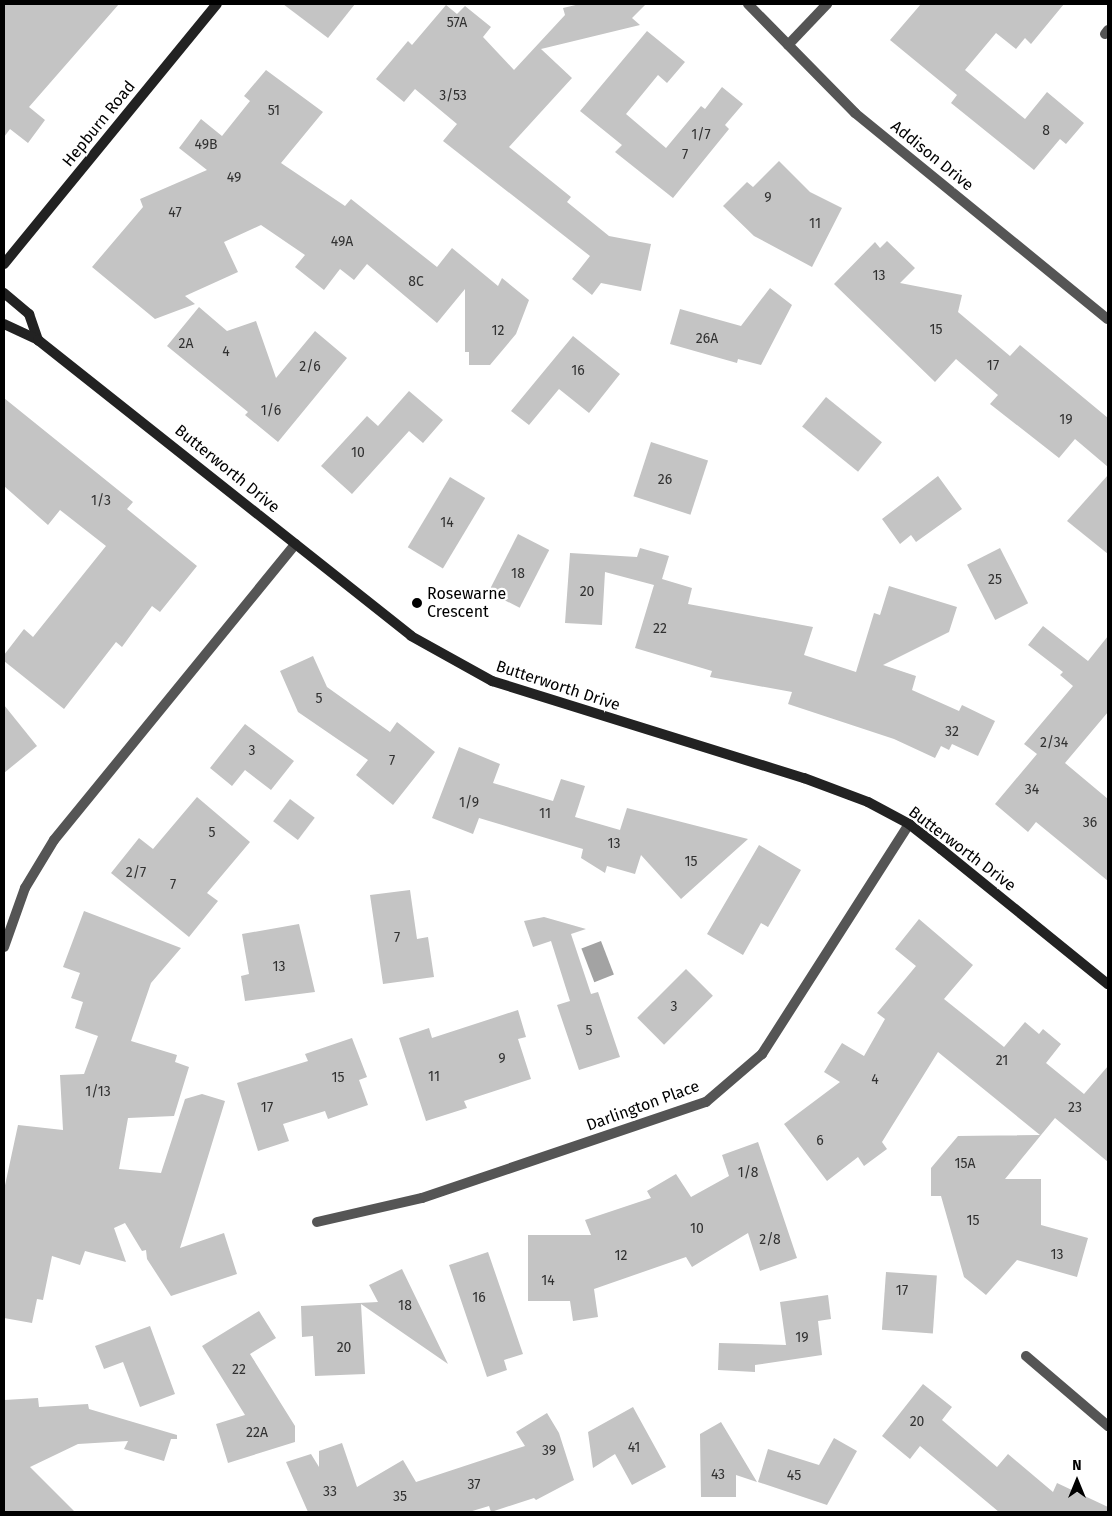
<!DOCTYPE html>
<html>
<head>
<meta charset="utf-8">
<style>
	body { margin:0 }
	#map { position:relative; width:1112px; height:1516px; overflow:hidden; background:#fff; font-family:"Fira Sans",sans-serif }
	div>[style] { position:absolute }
	.water>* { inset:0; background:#a3a3a3; transform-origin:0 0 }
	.building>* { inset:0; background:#c4c4c4; transform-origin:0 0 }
	.lane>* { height:10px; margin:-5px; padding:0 5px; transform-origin:5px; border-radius:5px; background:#555 }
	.street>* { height:10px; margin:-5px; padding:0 5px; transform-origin:5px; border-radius:5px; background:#555 }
	.secondary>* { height:10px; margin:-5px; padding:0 5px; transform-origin:5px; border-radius:5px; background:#222 }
	.dots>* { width:14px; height:14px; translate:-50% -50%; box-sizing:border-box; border:2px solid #fff; border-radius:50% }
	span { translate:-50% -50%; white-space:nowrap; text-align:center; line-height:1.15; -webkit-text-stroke:4.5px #fff; paint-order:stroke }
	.number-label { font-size:14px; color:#313131 }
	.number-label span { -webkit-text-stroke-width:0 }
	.street-label { font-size:16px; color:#000 }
	.poi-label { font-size:16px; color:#000 }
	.left { translate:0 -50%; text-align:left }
	.frame { position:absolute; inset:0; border:5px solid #000; pointer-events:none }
	.north { position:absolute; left:1052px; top:1456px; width:50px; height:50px; -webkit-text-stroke:4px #fff; paint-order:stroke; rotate:0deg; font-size:14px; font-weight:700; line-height:20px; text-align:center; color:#000 }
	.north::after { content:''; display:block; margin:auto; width:18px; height:22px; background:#000; clip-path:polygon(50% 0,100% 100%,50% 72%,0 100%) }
</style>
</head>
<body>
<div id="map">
	<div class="water">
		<div style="left:601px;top:941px;width:36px;height:21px;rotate:69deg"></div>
	</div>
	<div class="building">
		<div style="clip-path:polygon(4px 4px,119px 4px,29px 107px,45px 120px,28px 143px,10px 129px,4px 137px)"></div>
		<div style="clip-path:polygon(283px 4px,355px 4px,328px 38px)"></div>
		<div style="clip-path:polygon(580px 4px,646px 4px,632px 18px,640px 25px,541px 49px,572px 78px,509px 147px,571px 197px,567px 202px,609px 236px,651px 244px,641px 291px,601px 283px,592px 295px,572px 279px,590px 256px,443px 141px,457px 124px,415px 89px,404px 102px,376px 79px,408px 41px,412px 45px,446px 5px,457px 14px,465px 6px,491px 27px,483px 37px,514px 70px,565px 15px,563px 8px)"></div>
		<div style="clip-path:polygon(921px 4px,1064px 4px,1031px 44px,1025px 38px,1016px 49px,996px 33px,965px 70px,1025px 119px,1047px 92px,1084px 123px,1066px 144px,1060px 139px,1034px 170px,951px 103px,957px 95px,890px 40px)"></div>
		<div style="clip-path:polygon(647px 31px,685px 62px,667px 83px,658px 75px,626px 114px,666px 148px,701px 106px,705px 109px,722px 87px,743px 104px,725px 125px,729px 129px,673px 198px,615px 152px,622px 145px,580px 111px)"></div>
		<div style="clip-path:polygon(266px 70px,323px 112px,281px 163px,345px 206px,351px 199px,437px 267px,452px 248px,498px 286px,502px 278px,529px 300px,516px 334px,490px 365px,469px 365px,469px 352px,465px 352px,465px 289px,437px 323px,367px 264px,354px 280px,340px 269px,324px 290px,295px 267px,305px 255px,261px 225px,224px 242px,238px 272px,185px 296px,195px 304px,155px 319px,92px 267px,143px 207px,140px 199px,207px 170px,179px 148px,201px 119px,222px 136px,250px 101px,244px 96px)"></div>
		<div style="clip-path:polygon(779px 161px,810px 192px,842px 208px,812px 267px,754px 236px,723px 206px,747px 182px,753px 187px)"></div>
		<div style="clip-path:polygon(887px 241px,915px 268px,900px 283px,962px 295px,958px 312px,1010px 356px,1020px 345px,1108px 418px,1108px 467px,1075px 439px,1059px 458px,990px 404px,998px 395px,956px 359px,935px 382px,834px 284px,875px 242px,880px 248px)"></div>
		<div style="clip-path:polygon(770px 288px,792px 305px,761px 365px,738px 359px,737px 363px,670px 344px,680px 309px,741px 326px)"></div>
		<div style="clip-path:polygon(199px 307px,227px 331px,256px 321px,276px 378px,315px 331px,347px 358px,278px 442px,245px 415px,248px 412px,167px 346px)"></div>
		<div style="clip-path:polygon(573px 336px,620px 374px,589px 413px,559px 389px,529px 425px,511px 411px)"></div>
		<div style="clip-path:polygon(409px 391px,443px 420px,423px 443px,409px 431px,352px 494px,321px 466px,367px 416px,378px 426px)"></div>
		<div style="left:826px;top:397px;width:72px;height:38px;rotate:39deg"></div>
		<div style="clip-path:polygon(4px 398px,133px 502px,127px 509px,197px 566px,160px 612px,152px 606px,122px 647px,116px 642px,64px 709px,4px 661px,4px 655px,24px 629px,33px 637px,106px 546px,60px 510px,48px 525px,4px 486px)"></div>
		<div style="left:651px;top:442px;width:60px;height:57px;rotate:18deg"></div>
		<div style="clip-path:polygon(1108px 475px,1108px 554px,1067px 521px)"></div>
		<div style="clip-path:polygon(938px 476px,962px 509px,916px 542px,911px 535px,900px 544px,882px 519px)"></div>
		<div style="left:450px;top:477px;width:41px;height:82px;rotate:31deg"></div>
		<div style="left:518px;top:534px;width:35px;height:65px;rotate:27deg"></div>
		<div style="clip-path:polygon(640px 548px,669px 556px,662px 579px,692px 588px,688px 604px,813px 627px,804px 655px,856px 672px,874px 613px,880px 615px,889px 586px,957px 607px,949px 632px,883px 665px,916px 676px,912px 690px,959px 711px,962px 705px,995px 721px,978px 756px,952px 744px,949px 750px,941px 746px,935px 758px,894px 739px,788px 704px,792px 692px,710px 677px,712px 671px,635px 648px,654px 585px,605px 572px,602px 625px,565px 623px,570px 553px,637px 557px)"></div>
		<div style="left:1000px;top:548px;width:62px;height:37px;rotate:63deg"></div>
		<div style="clip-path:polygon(1043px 626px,1088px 661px,1108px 636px,1108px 712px,1065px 763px,1108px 799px,1108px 881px,1036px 822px,1028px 832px,995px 804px,1037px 754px,1024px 744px,1073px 686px,1060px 675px,1063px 672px,1028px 645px)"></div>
		<div style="clip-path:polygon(313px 656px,327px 687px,390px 732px,397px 722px,435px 752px,393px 805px,356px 775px,368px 760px,298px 712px,280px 671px)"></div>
		<div style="clip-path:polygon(4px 705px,37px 746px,4px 773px)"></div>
		<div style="clip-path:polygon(245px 724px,294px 761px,271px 790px,245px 770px,232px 786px,210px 768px)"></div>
		<div style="clip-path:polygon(459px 747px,500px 764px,493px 783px,553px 801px,561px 779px,585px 786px,575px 817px,620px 830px,627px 808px,748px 839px,681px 899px,641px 855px,635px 874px,607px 866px,605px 873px,581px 858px,583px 849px,479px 818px,473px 834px,432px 818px)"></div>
		<div style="clip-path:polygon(197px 797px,250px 842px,207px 893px,218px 901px,189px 937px,111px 873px,139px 838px,153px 849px)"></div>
		<div style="left:290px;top:799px;width:31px;height:28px;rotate:37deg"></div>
		<div style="clip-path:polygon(759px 845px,801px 870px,768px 927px,761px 923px,743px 955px,707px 934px)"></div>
		<div style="clip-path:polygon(410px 890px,417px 939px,428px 937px,434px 977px,383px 984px,370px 895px)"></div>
		<div style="clip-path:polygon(84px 911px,181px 948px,151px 983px,131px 1041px,177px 1055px,175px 1062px,189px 1067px,174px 1116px,128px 1118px,119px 1169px,161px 1173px,185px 1099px,202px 1094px,225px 1101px,180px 1248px,224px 1233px,237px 1274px,171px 1296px,147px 1259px,146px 1250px,142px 1251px,125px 1223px,114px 1228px,126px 1262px,85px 1251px,80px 1265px,52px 1256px,43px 1300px,37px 1299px,32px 1323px,4px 1318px,4px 1190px,18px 1125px,63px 1130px,60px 1075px,84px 1074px,98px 1036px,75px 1028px,83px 1002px,71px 998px,80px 973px,63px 967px)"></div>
		<div style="clip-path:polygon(544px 917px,586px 929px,571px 934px,591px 994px,598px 992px,620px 1057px,579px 1070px,557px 1005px,570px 1001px,551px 941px,533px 947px,524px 921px)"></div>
		<div style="clip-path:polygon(919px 919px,973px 965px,944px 999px,1004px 1047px,1025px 1022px,1039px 1034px,1043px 1029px,1061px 1044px,1046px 1063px,1084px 1094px,1108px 1066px,1108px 1162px,1055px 1118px,1005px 1179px,1041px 1179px,1041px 1225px,1088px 1238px,1077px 1277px,1017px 1260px,986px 1295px,964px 1277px,941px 1196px,931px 1196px,931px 1168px,958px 1136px,1040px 1135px,938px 1052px,882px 1142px,887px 1149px,864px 1166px,858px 1157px,827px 1181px,784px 1124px,840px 1082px,824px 1072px,842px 1043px,864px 1056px,885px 1019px,877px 1013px,916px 966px,895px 949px)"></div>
		<div style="clip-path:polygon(299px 924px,315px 992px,245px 1001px,241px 976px,249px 974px,242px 934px)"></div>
		<div style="left:686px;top:969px;width:38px;height:69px;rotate:45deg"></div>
		<div style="clip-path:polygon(518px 1010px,526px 1037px,518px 1039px,531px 1079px,464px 1101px,467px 1108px,426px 1121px,399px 1038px,429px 1028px,432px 1038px)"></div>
		<div style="clip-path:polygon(352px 1038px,367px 1077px,359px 1080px,368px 1105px,328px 1119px,325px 1111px,283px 1124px,289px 1141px,258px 1151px,237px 1083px,308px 1061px,305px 1054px)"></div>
		<div style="clip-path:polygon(758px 1142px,797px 1258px,760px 1271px,748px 1233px,692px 1267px,686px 1257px,594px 1289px,598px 1317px,573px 1321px,570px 1301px,528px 1301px,528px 1235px,591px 1235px,585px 1220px,651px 1198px,647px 1191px,676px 1174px,691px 1197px,729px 1176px,722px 1155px)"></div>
		<div style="clip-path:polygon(488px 1252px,523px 1354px,504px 1360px,507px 1370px,487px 1377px,449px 1265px)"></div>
		<div style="clip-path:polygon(402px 1269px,448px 1364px,361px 1304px,365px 1374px,315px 1376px,313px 1336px,302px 1337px,301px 1306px,378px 1302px,369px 1285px)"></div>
		<div style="left:886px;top:1272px;width:51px;height:58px;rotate:4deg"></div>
		<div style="clip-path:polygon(828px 1295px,831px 1319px,818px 1321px,822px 1355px,755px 1365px,755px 1372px,718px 1370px,719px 1343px,786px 1345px,780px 1302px)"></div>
		<div style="clip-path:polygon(259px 1311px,276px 1338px,250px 1354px,295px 1426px,295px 1442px,228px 1463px,216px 1424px,245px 1415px,202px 1346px)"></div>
		<div style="clip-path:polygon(150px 1326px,175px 1394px,140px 1407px,123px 1362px,104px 1369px,95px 1346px)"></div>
		<div style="clip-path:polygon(923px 1384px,952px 1407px,942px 1420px,997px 1467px,1008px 1454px,1053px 1492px,1057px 1483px,1108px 1507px,1108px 1512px,999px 1512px,920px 1446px,910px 1459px,882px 1436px)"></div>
		<div style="clip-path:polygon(38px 1398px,39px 1407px,88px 1404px,89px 1409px,177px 1435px,177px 1439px,171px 1439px,164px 1461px,124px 1449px,128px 1441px,78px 1444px,30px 1467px,75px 1512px,4px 1512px,4px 1400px)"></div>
		<div style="clip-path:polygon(633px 1407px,666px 1467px,632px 1485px,615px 1454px,593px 1468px,588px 1432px)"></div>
		<div style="clip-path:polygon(547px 1413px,559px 1433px,574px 1480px,536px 1500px,534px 1498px,491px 1512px,489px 1506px,469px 1512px,308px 1512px,286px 1462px,311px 1454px,319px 1467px,319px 1451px,342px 1443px,357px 1487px,403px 1460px,416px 1482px,525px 1446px,516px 1432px)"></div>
		<div style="clip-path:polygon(721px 1422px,757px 1482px,736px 1475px,736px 1497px,701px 1497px,700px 1434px)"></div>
		<div style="clip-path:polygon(834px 1438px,857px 1451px,827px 1505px,758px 1482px,768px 1449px,819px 1465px)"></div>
	</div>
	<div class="lane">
		<div style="left:1105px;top:34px;width:5px;rotate:-53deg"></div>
	</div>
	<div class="street">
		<div style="left:748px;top:4px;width:153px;rotate:45.5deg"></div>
		<div style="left:855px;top:113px;width:326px;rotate:39.2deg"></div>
		<div style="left:788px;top:45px;width:57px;rotate:-46.4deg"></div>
		<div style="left:4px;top:947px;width:63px;rotate:-70.4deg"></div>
		<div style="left:25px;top:888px;width:56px;rotate:-58.9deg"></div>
		<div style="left:54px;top:840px;width:382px;rotate:-50.8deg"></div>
		<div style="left:317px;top:1222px;width:108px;rotate:-12.9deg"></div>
		<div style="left:422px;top:1198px;width:300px;rotate:-18.7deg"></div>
		<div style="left:706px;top:1102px;width:74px;rotate:-40.6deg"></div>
		<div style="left:762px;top:1054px;width:273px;rotate:-57.4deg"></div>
		<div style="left:1026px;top:1356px;width:108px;rotate:40.5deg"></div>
	</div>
	<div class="secondary">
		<div style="left:4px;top:264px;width:336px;rotate:-50.7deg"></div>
		<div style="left:4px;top:293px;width:33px;rotate:40deg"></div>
		<div style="left:29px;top:314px;width:28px;rotate:71deg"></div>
		<div style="left:4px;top:324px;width:38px;rotate:25deg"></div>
		<div style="left:38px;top:340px;width:476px;rotate:38.4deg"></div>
		<div style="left:411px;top:636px;width:93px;rotate:29.1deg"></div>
		<div style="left:492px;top:681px;width:327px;rotate:17.3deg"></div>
		<div style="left:804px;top:778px;width:68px;rotate:20.6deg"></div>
		<div style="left:868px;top:802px;width:47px;rotate:28.2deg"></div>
		<div style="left:909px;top:824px;width:41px;rotate:38deg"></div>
		<div style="left:941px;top:849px;width:215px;rotate:39deg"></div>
	</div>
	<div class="dots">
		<div style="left:417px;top:603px;background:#000"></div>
	</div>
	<div class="number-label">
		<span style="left:457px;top:23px">57A</span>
		<span style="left:453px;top:96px">3/53</span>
		<span style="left:274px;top:111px">51</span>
		<span style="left:1046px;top:131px">8</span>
		<span style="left:701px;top:135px">1/7</span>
		<span style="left:206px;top:145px">49B</span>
		<span style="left:685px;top:155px">7</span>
		<span style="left:234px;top:178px">49</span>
		<span style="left:768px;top:198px">9</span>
		<span style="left:175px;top:213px">47</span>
		<span style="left:815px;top:224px">11</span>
		<span style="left:342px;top:242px">49A</span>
		<span style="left:879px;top:276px">13</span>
		<span style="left:416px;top:282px">8C</span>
		<span style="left:936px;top:330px">15</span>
		<span style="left:498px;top:331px">12</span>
		<span style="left:707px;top:339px">26A</span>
		<span style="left:186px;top:344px">2A</span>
		<span style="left:226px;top:352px">4</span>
		<span style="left:993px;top:366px">17</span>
		<span style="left:310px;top:367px">2/6</span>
		<span style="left:578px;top:371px">16</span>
		<span style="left:271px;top:411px">1/6</span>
		<span style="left:1066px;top:420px">19</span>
		<span style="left:358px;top:453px">10</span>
		<span style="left:665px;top:480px">26</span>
		<span style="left:101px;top:501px">1/3</span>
		<span style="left:447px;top:523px">14</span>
		<span style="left:518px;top:574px">18</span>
		<span style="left:995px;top:580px">25</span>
		<span style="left:587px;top:592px">20</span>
		<span style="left:660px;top:629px">22</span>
		<span style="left:319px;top:699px">5</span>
		<span style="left:952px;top:732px">32</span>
		<span style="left:1054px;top:743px">2/34</span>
		<span style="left:252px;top:751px">3</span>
		<span style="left:392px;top:761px">7</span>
		<span style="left:1032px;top:790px">34</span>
		<span style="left:469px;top:803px">1/9</span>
		<span style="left:545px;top:814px">11</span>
		<span style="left:1090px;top:823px">36</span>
		<span style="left:212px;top:833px">5</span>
		<span style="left:614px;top:844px">13</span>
		<span style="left:691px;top:862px">15</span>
		<span style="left:136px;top:873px">2/7</span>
		<span style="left:173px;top:885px">7</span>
		<span style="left:397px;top:938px">7</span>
		<span style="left:279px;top:967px">13</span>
		<span style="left:674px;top:1007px">3</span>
		<span style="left:589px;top:1031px">5</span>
		<span style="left:502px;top:1059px">9</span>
		<span style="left:1002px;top:1061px">21</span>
		<span style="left:434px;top:1077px">11</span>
		<span style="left:338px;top:1078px">15</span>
		<span style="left:875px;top:1080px">4</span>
		<span style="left:98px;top:1092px">1/13</span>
		<span style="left:267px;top:1108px">17</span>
		<span style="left:1075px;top:1108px">23</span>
		<span style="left:820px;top:1141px">6</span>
		<span style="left:965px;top:1164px">15A</span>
		<span style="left:748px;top:1173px">1/8</span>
		<span style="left:973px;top:1221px">15</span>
		<span style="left:697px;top:1229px">10</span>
		<span style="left:770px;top:1240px">2/8</span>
		<span style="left:1057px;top:1255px">13</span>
		<span style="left:621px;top:1256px">12</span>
		<span style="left:548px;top:1281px">14</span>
		<span style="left:902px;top:1291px">17</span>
		<span style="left:479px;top:1298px">16</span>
		<span style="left:405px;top:1306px">18</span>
		<span style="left:802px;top:1338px">19</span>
		<span style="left:344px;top:1348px">20</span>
		<span style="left:239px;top:1370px">22</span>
		<span style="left:917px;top:1422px">20</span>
		<span style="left:257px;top:1433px">22A</span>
		<span style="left:634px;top:1448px">41</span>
		<span style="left:549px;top:1451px">39</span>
		<span style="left:718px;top:1475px">43</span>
		<span style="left:794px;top:1476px">45</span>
		<span style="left:474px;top:1485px">37</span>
		<span style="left:330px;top:1492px">33</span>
		<span style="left:400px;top:1497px">35</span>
	</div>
	<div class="street-label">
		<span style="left:99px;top:124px;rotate:-51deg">Hepburn Road</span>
		<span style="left:932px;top:156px;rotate:39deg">Addison Drive</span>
		<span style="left:227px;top:469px;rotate:39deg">Butterworth Drive</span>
		<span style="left:558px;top:686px;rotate:18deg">Butterworth Drive</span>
		<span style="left:962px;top:849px;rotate:37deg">Butterworth Drive</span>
		<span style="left:643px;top:1106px;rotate:-20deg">Darlington Place</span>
	</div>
	<div class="poi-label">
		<span class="left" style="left:427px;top:603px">Rosewarne<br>Crescent</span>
	</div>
	<div class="frame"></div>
	<div class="north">N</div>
</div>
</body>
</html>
